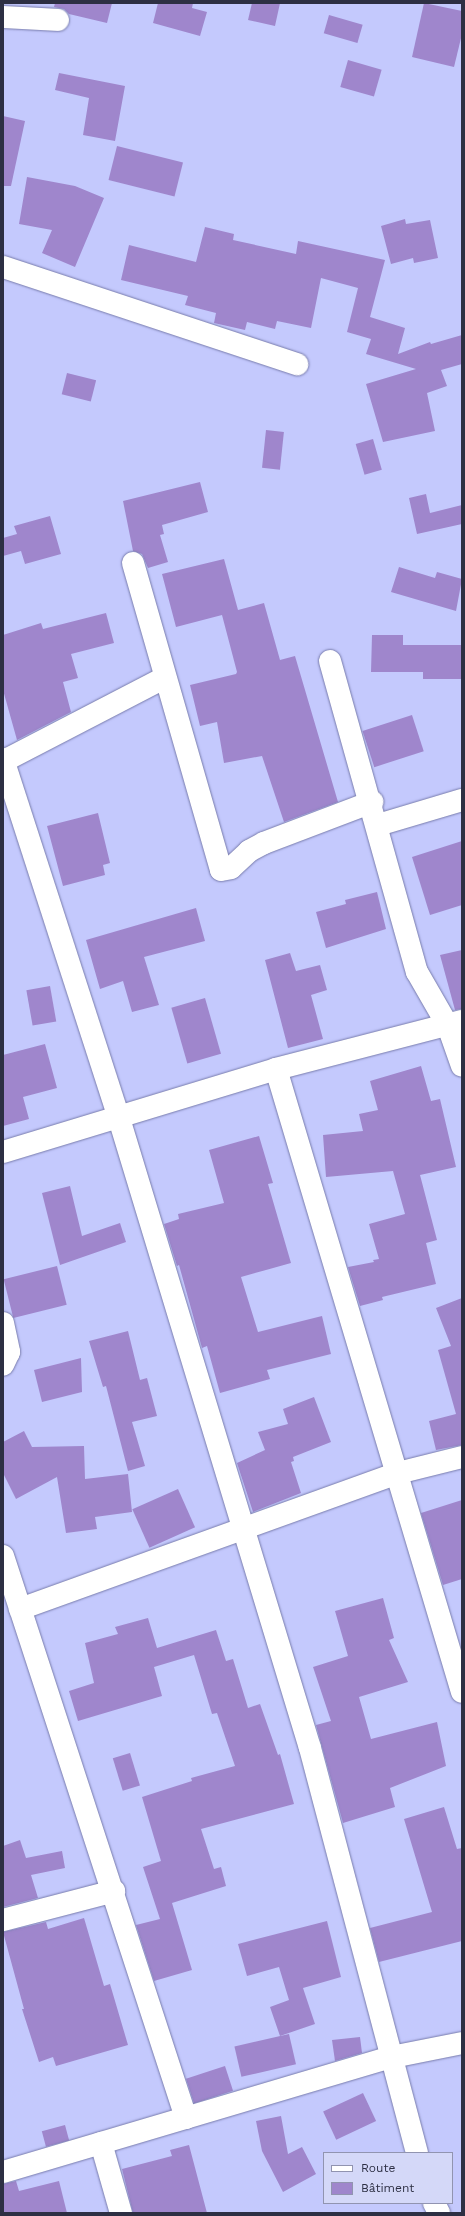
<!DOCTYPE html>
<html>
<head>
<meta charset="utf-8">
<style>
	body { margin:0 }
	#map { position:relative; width:465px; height:2216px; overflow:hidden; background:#c4c9fd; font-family:"Work Sans",sans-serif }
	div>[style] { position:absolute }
	.building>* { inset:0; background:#9f86cc; transform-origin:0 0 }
	.roads { filter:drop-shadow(0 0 1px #787cac) drop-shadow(0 0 1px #787cac) }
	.minor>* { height:22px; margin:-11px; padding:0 11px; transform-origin:11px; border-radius:11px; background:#fff }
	span { translate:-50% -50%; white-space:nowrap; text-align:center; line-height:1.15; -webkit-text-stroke:3px #d4d8f8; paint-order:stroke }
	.frame { position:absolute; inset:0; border:4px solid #2d2f43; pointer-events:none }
	.legend { position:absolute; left:323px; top:2152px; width:130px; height:52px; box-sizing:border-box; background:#d4d8f8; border:1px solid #9194b0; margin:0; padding:5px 7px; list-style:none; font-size:12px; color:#2d2f43 }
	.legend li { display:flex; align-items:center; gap:8px; height:20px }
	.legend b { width:20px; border:1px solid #9194b0 }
</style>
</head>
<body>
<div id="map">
	<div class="building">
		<div style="clip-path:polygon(55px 3px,112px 3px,107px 23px,69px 14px,64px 9px,54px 7px)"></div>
		<div style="clip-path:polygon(158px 3px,193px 3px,192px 8px,207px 12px,200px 36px,153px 23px)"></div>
		<div style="clip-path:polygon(252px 3px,280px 3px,275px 26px,248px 20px)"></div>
		<div style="clip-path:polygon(424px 3px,462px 11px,462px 34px,454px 67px,412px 57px)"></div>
		<div style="left:329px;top:15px;width:35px;height:19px;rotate:16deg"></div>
		<div style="left:348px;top:60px;width:35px;height:28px;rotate:16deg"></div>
		<div style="clip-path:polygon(59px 73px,125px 86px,115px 141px,83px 135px,89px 98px,55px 90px)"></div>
		<div style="clip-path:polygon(3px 116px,25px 121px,11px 186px,3px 186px)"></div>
		<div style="left:117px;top:146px;width:68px;height:35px;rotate:14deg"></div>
		<div style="clip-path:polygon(27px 177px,75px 186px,104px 198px,75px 267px,42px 253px,52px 230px,19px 224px)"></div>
		<div style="clip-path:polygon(405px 219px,406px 224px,430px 220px,438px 258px,414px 263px,413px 258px,391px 264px,381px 226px)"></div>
		<div style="clip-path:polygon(205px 227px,234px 234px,233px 240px,296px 254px,298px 241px,385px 260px,370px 317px,405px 328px,398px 354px,430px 342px,431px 344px,462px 335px,462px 364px,441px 370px,447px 386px,427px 393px,435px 431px,383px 442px,366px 384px,416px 369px,366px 354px,371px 339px,347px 332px,358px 288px,321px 278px,311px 328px,277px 321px,275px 329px,247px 322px,245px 330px,214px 323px,216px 313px,185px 305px,188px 296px,121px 280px,129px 245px,196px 262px)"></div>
		<div style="left:67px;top:373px;width:30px;height:22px;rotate:14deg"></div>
		<div style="left:266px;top:430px;width:18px;height:38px;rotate:6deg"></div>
		<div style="left:373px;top:439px;width:32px;height:18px;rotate:74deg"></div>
		<div style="clip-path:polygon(200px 482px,208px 512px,162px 525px,164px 534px,160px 535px,168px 562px,148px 568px,142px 554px,133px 551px,123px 501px)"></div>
		<div style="clip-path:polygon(426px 494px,430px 513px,462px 505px,462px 524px,417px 534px,409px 498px)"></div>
		<div style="clip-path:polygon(50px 516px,61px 554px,25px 564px,21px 551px,3px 556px,3px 538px,17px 534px,14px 526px)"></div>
		<div style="clip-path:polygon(224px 559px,238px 610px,264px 603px,280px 660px,295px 656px,338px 802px,284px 822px,262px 756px,224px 763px,217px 722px,200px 726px,190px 685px,236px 674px,237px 672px,222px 615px,176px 627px,162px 574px)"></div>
		<div style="clip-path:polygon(399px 567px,435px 578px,437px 572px,462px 579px,456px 611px,391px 592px)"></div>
		<div style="clip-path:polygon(106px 613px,114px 643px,71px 654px,78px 678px,63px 682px,71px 712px,17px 740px,3px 690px,3px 635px,41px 623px,43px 629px)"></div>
		<div style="clip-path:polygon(372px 635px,403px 635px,403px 645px,461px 645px,461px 679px,423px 679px,423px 672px,371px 672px)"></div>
		<div style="left:412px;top:715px;width:38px;height:52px;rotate:72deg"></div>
		<div style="clip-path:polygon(98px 813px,110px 863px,103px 865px,105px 875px,63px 886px,47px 826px)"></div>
		<div style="clip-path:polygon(462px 841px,462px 905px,430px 915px,412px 857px)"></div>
		<div style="clip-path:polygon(377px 892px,386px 929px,326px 948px,316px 912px,346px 904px,345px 900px)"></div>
		<div style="clip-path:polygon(196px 908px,205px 941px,144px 957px,159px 1005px,132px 1012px,123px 981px,100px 989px,86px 940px)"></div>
		<div style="clip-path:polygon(462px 950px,462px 1009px,455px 1010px,440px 955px)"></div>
		<div style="clip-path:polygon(290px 953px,296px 971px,320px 965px,327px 990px,311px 995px,323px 1039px,288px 1048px,265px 960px)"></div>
		<div style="left:50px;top:986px;width:36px;height:24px;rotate:80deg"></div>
		<div style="left:205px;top:998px;width:58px;height:35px;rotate:74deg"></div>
		<div style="clip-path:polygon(45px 1044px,57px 1088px,23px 1097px,29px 1119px,3px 1126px,3px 1055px)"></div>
		<div style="clip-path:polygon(421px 1066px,431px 1101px,440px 1099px,456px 1167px,420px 1175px,437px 1240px,426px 1243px,436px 1284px,382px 1297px,383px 1300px,360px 1306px,348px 1267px,374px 1262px,373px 1260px,379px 1259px,369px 1224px,405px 1214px,393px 1171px,326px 1177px,323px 1135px,363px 1131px,359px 1114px,378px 1110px,370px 1081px)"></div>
		<div style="clip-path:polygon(259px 1136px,273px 1183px,268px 1184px,291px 1263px,241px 1277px,258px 1332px,322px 1316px,331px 1354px,267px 1370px,270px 1379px,220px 1393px,207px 1346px,202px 1348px,179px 1265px,177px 1266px,164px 1224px,179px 1219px,178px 1214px,224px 1203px,209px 1150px)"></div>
		<div style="clip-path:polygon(70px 1186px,82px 1236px,120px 1223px,126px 1242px,60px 1265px,42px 1193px)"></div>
		<div style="left:57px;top:1266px;width:40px;height:55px;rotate:76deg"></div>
		<div style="clip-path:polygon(462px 1298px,462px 1445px,436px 1450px,429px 1421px,456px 1414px,438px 1350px,451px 1346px,436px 1308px)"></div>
		<div style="clip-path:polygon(128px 1331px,140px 1380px,147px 1378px,157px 1416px,132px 1422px,145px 1466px,128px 1471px,106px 1386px,103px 1387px,89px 1341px)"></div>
		<div style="clip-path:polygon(81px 1358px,82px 1392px,42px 1402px,34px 1370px)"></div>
		<div style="clip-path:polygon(314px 1397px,331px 1442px,293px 1457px,294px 1461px,291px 1462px,301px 1493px,253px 1512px,237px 1463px,265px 1450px,258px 1432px,288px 1424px,283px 1409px)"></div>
		<div style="clip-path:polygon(24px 1431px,32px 1447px,84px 1446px,85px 1479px,128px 1474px,132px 1512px,95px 1517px,97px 1529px,66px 1533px,57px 1477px,16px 1499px,3px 1473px,3px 1442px)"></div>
		<div style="left:178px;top:1489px;width:42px;height:50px;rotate:66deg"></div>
		<div style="clip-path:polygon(462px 1500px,462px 1579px,443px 1585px,421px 1513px)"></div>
		<div style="clip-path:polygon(383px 1598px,394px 1638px,389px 1640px,408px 1682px,359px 1697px,371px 1739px,437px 1722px,446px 1766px,390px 1788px,395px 1807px,343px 1823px,316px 1725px,331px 1721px,313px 1667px,348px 1656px,335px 1611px)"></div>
		<div style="clip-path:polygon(148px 1618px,157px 1648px,216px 1630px,226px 1661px,233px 1659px,248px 1708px,260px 1704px,278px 1755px,280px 1754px,294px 1804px,201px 1829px,214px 1869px,221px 1867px,226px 1886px,172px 1903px,192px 1970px,154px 1981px,136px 1925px,160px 1919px,143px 1867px,161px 1861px,142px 1797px,192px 1781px,191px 1778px,235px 1766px,217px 1713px,212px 1714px,194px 1655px,154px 1667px,162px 1696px,78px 1721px,69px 1691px,94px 1683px,85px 1643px,118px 1634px,115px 1627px)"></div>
		<div style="left:130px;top:1753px;width:34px;height:18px;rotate:73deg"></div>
		<div style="clip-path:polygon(444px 1807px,457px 1849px,462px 1848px,462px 1941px,379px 1962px,370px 1928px,432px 1912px,404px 1819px)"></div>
		<div style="clip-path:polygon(20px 1840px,26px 1858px,62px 1851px,65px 1868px,31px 1875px,38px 1898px,3px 1907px,3px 1846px)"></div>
		<div style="clip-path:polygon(84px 1918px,104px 1986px,110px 1984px,128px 2045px,56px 2066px,53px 2057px,39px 2062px,22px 2009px,24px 2009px,3px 1932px,46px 1922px,48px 1929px)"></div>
		<div style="clip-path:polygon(327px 1921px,341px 1977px,303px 1988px,315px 2024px,280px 2036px,270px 2007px,289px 2000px,279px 1967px,247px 1976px,238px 1944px)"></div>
		<div style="left:289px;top:2034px;width:31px;height:56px;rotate:77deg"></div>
		<div style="clip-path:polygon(360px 2037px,362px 2053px,335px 2061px,332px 2040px)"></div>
		<div style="left:225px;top:2066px;width:26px;height:41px;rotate:72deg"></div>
		<div style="left:363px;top:2093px;width:31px;height:44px;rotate:65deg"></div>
		<div style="clip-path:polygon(281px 2116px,288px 2154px,302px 2147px,316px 2174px,283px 2192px,262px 2151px,256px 2121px)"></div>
		<div style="left:65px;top:2125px;width:16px;height:24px;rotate:75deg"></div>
		<div style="clip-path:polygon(189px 2145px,207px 2213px,133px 2213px,122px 2169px,172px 2156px,170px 2150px)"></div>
		<div style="clip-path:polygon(16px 2181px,19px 2191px,59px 2181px,67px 2213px,3px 2213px,3px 2184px)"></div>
	</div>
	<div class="roads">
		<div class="minor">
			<div style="left:3px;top:17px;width:55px;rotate:3.1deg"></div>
			<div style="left:3px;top:267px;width:310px;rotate:18.3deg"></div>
			<div style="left:133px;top:563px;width:319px;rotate:74deg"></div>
			<div style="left:221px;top:870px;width:10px;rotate:-11deg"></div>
			<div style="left:231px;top:868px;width:25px;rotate:-43deg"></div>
			<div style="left:249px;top:851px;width:17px;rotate:-28deg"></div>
			<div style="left:264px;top:843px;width:116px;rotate:-20.8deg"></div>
			<div style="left:330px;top:661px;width:323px;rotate:74.4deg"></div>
			<div style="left:417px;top:972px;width:62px;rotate:60.1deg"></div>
			<div style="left:448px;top:1026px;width:42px;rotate:70.7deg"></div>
			<div style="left:3px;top:759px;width:374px;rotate:72.1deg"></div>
			<div style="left:118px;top:1115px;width:661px;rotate:73.13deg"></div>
			<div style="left:310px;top:1748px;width:419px;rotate:75.2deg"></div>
			<div style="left:4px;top:761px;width:180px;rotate:-27.4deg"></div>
			<div style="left:378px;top:825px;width:88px;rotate:-16.6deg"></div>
			<div style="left:276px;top:1069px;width:650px;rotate:73.38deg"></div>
			<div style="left:3px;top:1152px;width:285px;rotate:-16.9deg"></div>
			<div style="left:276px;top:1069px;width:192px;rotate:-14.5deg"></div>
			<div style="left:3px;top:1323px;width:30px;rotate:78deg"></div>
			<div style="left:9px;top:1352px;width:14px;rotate:115deg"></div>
			<div style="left:3px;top:1556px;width:591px;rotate:71.96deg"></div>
			<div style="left:20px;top:1609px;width:402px;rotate:-19.8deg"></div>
			<div style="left:398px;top:1473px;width:66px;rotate:-14deg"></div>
			<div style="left:3px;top:1920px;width:115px;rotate:-14.6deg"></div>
			<div style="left:101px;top:2143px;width:73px;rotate:74.1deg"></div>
			<div style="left:3px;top:2172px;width:406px;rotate:-16.5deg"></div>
			<div style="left:392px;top:2057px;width:71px;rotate:-11.3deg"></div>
			<div style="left:434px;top:2203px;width:11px;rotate:63deg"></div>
		</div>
	</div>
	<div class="frame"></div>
	<ul class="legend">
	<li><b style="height:5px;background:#fff"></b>Route</li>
	<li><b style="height:11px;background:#9f86cc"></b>Bâtiment</li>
	</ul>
</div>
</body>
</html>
